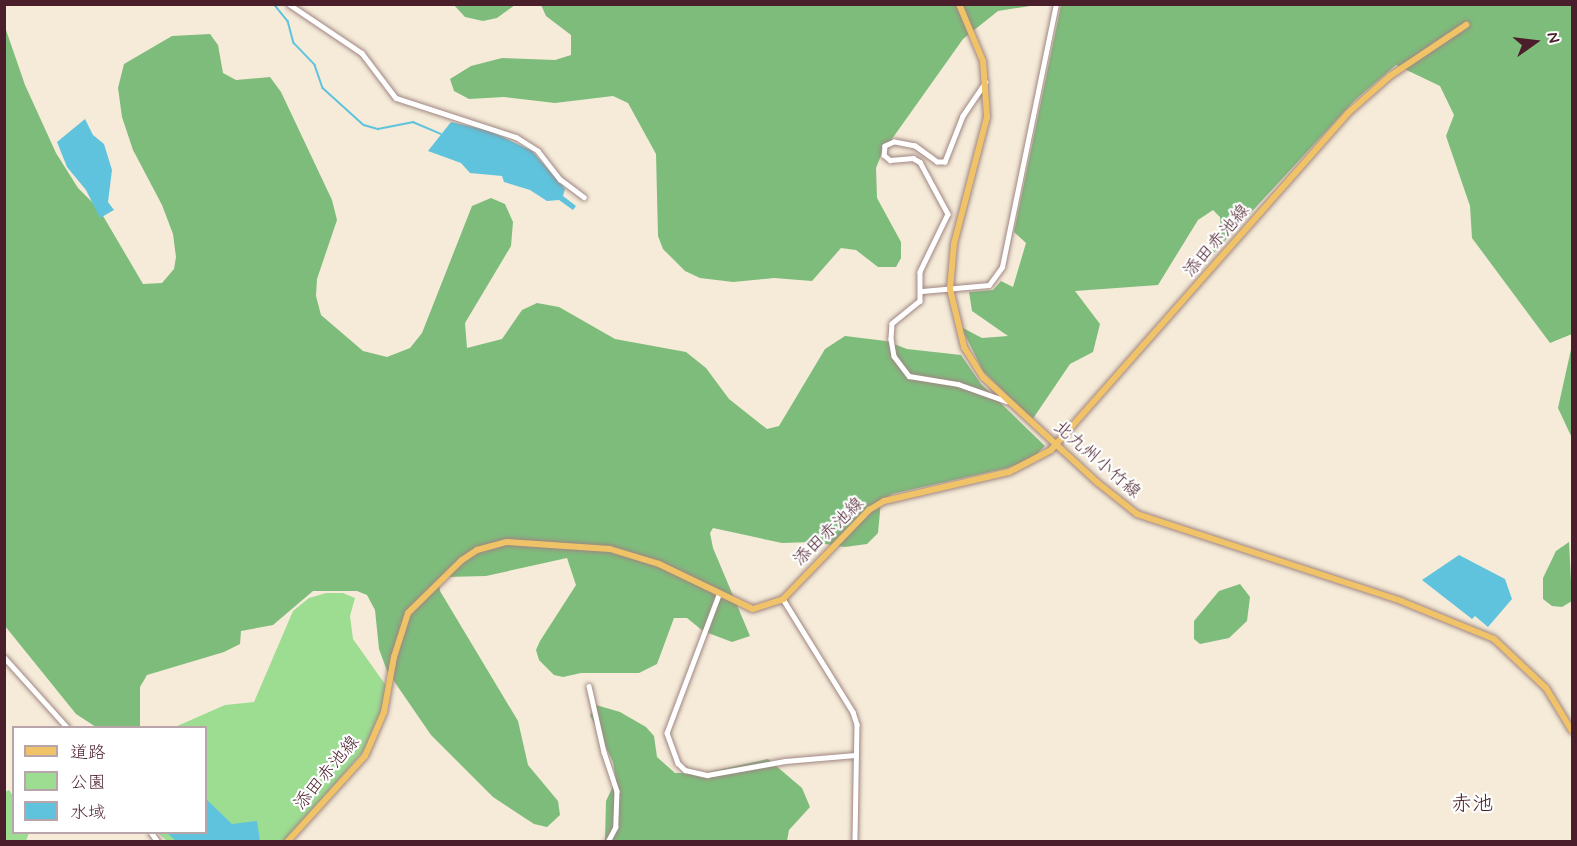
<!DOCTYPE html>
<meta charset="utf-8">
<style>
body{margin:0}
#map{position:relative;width:1577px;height:846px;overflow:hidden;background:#f5ebd8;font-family:Mynerve,"Klee One",sans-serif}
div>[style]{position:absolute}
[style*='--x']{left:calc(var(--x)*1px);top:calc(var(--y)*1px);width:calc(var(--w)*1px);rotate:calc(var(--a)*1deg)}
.green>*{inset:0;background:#9ddd92}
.forest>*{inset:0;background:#7ebc7c}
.water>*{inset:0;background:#5fc3dd}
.stream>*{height:1.5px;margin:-0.75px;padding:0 0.75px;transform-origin:0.75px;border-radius:0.75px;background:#5fc3dd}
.roads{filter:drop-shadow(0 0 2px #a08582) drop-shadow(0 0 2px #a08582)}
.minor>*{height:4.5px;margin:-2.25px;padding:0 2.25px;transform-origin:2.25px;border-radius:2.25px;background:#fff}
.major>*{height:6px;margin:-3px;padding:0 3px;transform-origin:3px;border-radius:3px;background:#f0c369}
span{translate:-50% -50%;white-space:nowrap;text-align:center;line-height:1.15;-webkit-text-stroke:4.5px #fff;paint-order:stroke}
.street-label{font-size:18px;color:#4a1f2b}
.quarter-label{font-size:21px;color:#4a1f2b}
.frame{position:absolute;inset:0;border:6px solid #4a1f2b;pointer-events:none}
.legend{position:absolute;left:12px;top:726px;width:195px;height:108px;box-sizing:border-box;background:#fff;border:2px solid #b7a5aa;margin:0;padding:8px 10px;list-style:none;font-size:18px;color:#4a1f2b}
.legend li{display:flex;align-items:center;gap:12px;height:30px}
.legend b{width:30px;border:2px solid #b7a5aa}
.north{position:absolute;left:1505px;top:12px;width:60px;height:60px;-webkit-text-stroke:4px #fff;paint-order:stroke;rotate:76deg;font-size:16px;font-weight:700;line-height:24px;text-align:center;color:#4a1f2b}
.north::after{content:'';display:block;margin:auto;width:21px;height:27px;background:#4a1f2b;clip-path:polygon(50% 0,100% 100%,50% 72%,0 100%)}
</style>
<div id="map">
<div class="green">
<div style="clip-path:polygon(326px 593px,343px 593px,355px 598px,350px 616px,353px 639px,387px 687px,382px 713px,366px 748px,285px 841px,167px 841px,158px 833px,206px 832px,206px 728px,175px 727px,225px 705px,254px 702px,293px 611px,309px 598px)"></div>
<div style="clip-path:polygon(9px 790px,13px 796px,14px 832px,29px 833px,26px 841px,5px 841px,5px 792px)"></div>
</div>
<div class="forest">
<div style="clip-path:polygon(454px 5px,515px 5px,497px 18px,483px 21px,465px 17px)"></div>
<div style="clip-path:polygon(541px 5px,1036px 5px,998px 11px,963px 39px,882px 153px,876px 168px,877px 198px,901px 242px,901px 258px,896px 267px,878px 267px,856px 250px,841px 248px,812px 281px,774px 278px,733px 282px,700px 278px,685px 271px,663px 249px,658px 236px,656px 154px,628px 103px,613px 96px,555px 103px,504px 97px,469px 99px,454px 91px,450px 79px,471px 66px,502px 58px,555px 60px,571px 55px,571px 35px,546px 16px)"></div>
<div style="clip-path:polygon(1061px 5px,1572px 5px,1572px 334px,1550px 343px,1472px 238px,1470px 206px,1446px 136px,1454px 115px,1440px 86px,1396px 65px,1354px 101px,1208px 259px,1221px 231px,1220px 217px,1213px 210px,1198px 220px,1158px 285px,1075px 291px,1100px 324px,1093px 352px,1070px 364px,1032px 420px,983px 371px,961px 327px,982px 338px,1008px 336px,972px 311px,969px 292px,993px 290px,1001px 281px,1013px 287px,1026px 243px,1014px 232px)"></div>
<div style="clip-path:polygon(4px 12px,5px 27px,25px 85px,56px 153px,78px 188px,99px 209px,143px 284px,162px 283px,174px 269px,176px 257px,173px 234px,162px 205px,133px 150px,122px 117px,118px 88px,124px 64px,172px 36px,210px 34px,218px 45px,223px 73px,236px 80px,270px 77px,281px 92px,332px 200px,337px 220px,317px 279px,316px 296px,321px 315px,363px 351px,387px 357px,410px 348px,422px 333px,472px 206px,491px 198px,505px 204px,513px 222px,511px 246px,465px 323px,467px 348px,502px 339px,522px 310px,537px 303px,559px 307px,615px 339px,686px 352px,706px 368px,729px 399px,767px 429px,779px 426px,825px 349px,845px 336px,886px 341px,907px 349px,961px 355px,981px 384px,1045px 446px,1031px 459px,1007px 468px,892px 494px,881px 501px,878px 533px,867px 544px,845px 547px,812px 542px,782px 543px,713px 528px,710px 533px,713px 548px,750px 636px,732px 642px,703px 631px,687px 618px,674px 618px,657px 664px,639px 673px,581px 673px,563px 677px,554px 675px,539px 660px,536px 650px,540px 641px,576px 585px,567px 558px,486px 576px,446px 577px,439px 583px,440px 591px,518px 721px,528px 765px,558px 801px,560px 815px,547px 827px,534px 824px,493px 797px,431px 735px,387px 671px,379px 649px,375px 610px,367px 595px,357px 591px,313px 591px,273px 625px,241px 631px,240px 644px,224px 652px,147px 675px,140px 687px,140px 727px,96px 727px,76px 714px,5px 626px)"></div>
<div style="clip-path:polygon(1572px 345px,1572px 438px,1558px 408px)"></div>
<div style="clip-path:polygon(1569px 542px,1572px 601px,1562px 607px,1552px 606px,1543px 599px,1543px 578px,1556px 551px)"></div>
<div style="clip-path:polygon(1240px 584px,1250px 597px,1247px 621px,1229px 638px,1200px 644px,1194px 639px,1194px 621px,1219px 591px)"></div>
<div style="clip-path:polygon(596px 705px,620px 712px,646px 727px,654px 736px,657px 757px,675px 773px,704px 773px,768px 759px,802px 788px,810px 807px,789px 830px,787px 841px,605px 841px,606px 801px,616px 780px,613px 762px,590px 715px)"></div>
</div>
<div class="water">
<div style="clip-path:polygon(85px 119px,93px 135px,104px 144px,112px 170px,108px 202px,114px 210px,100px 218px,86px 190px,67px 167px,57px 142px)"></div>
<div style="clip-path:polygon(451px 122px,490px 131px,532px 151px,565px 189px,563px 196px,576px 206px,573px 210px,559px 200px,547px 201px,530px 190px,504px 182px,502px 176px,470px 173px,461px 163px,428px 151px)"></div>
<div style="clip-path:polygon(1459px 555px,1505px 579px,1512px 599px,1488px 627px,1475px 616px,1472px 619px,1422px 580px)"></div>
<div style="clip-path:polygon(206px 799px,232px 824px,257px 821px,260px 841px,176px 841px,167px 833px,206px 832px)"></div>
</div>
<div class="stream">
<div style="--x:274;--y:4;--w:22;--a:51"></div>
<div style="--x:288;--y:21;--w:23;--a:75"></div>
<div style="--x:294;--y:43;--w:30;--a:46"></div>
<div style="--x:315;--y:65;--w:24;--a:71"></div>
<div style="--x:323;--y:88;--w:55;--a:42.1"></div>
<div style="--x:364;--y:125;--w:15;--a:16"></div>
<div style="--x:378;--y:129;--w:36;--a:-11"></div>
<div style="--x:413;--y:122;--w:30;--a:23"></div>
</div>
<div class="roads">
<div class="minor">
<div style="--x:289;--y:4;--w:88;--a:33.9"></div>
<div style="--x:362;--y:53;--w:56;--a:52.9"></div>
<div style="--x:396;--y:98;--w:126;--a:18"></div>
<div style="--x:516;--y:137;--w:26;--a:32"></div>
<div style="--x:538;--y:151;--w:36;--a:52"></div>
<div style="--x:560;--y:179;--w:30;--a:37"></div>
<div style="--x:986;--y:82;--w:41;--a:124.1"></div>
<div style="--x:963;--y:116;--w:49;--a:111.4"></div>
<div style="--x:945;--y:162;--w:8;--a:180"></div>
<div style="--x:937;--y:162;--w:27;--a:-144"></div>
<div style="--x:915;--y:146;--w:21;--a:-169"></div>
<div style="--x:894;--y:142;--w:10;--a:156"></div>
<div style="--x:885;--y:146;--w:9;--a:96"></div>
<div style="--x:884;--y:155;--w:8;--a:40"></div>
<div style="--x:890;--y:160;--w:23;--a:-5"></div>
<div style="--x:913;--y:158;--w:8;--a:30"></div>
<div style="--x:920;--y:162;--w:59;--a:61.7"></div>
<div style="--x:948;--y:214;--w:64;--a:115.8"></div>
<div style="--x:920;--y:272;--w:29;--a:90"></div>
<div style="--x:920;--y:301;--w:36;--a:141"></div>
<div style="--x:892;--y:324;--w:15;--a:94"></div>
<div style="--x:891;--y:339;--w:17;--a:80"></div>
<div style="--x:894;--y:356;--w:25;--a:53"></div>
<div style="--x:909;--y:376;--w:50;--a:9.3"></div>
<div style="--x:958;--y:384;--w:51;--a:19.5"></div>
<div style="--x:922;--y:291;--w:67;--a:-5.1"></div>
<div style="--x:989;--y:285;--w:22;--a:-54"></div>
<div style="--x:1002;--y:267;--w:268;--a:-78.4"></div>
<div style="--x:719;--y:595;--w:147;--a:110.6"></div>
<div style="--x:667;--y:733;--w:32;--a:70"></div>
<div style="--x:678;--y:763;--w:10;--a:45"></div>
<div style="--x:685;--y:770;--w:23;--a:13"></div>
<div style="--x:707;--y:775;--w:79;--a:-10.2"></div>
<div style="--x:785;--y:761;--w:70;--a:-4.9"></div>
<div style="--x:783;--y:599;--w:133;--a:58.2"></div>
<div style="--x:853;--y:712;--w:13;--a:72"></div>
<div style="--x:857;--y:724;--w:118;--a:91"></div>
<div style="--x:4;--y:657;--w:96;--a:48"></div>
<div style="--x:589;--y:686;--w:68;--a:77.2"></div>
<div style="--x:604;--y:752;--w:41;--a:71.6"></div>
<div style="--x:617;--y:791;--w:36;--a:92"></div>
<div style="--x:616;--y:827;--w:17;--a:118"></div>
<div style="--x:151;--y:832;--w:12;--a:55"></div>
</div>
<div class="major">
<div style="--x:959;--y:4;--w:62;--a:67.2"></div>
<div style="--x:983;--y:61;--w:56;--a:85.9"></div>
<div style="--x:987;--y:117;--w:131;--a:104.6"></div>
<div style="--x:954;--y:244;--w:45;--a:95.1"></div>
<div style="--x:950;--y:289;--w:60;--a:76.4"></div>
<div style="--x:964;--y:347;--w:36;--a:58"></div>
<div style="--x:983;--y:377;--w:156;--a:42.7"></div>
<div style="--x:1098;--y:483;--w:50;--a:38.5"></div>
<div style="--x:1137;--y:514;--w:278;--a:18.2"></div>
<div style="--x:1401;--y:601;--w:100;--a:22.2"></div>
<div style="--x:1494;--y:639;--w:71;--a:43.3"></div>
<div style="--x:1546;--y:688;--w:50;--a:58.8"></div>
<div style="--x:287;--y:842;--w:116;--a:-47.8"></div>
<div style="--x:365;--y:756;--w:48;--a:-66.6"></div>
<div style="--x:384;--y:712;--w:56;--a:-79.7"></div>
<div style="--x:394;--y:657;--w:46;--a:-72.3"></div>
<div style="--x:408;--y:613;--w:76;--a:-44.5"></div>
<div style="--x:462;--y:560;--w:18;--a:-34"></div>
<div style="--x:477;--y:550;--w:31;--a:-15"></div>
<div style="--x:507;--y:542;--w:103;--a:3.9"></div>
<div style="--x:610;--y:549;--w:51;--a:17"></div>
<div style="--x:659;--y:564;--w:104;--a:25.6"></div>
<div style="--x:753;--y:609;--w:32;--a:-18"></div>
<div style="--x:783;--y:599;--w:124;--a:-46"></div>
<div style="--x:869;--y:510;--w:17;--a:-31"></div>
<div style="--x:884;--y:501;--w:128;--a:-13.1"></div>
<div style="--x:1009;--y:472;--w:47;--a:-27.6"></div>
<div style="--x:1051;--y:450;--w:449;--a:-48.6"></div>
<div style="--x:1348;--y:113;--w:56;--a:-41.4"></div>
<div style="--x:1390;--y:76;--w:92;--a:-33.9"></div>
</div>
</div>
<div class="street-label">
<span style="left:1217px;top:241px;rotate:-49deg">添田赤池線</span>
<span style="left:1097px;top:460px;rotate:41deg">北九州小竹線</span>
<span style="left:829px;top:532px;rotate:-44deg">添田赤池線</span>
<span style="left:327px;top:773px;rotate:-50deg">添田赤池線</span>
</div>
<div class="quarter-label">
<span style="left:1472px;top:804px">赤池</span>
</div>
<div class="frame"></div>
<ul class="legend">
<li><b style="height:8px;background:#f0c369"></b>道路</li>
<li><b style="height:16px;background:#9ddd92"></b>公園</li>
<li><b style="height:16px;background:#5fc3dd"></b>水域</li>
</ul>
<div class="north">N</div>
</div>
